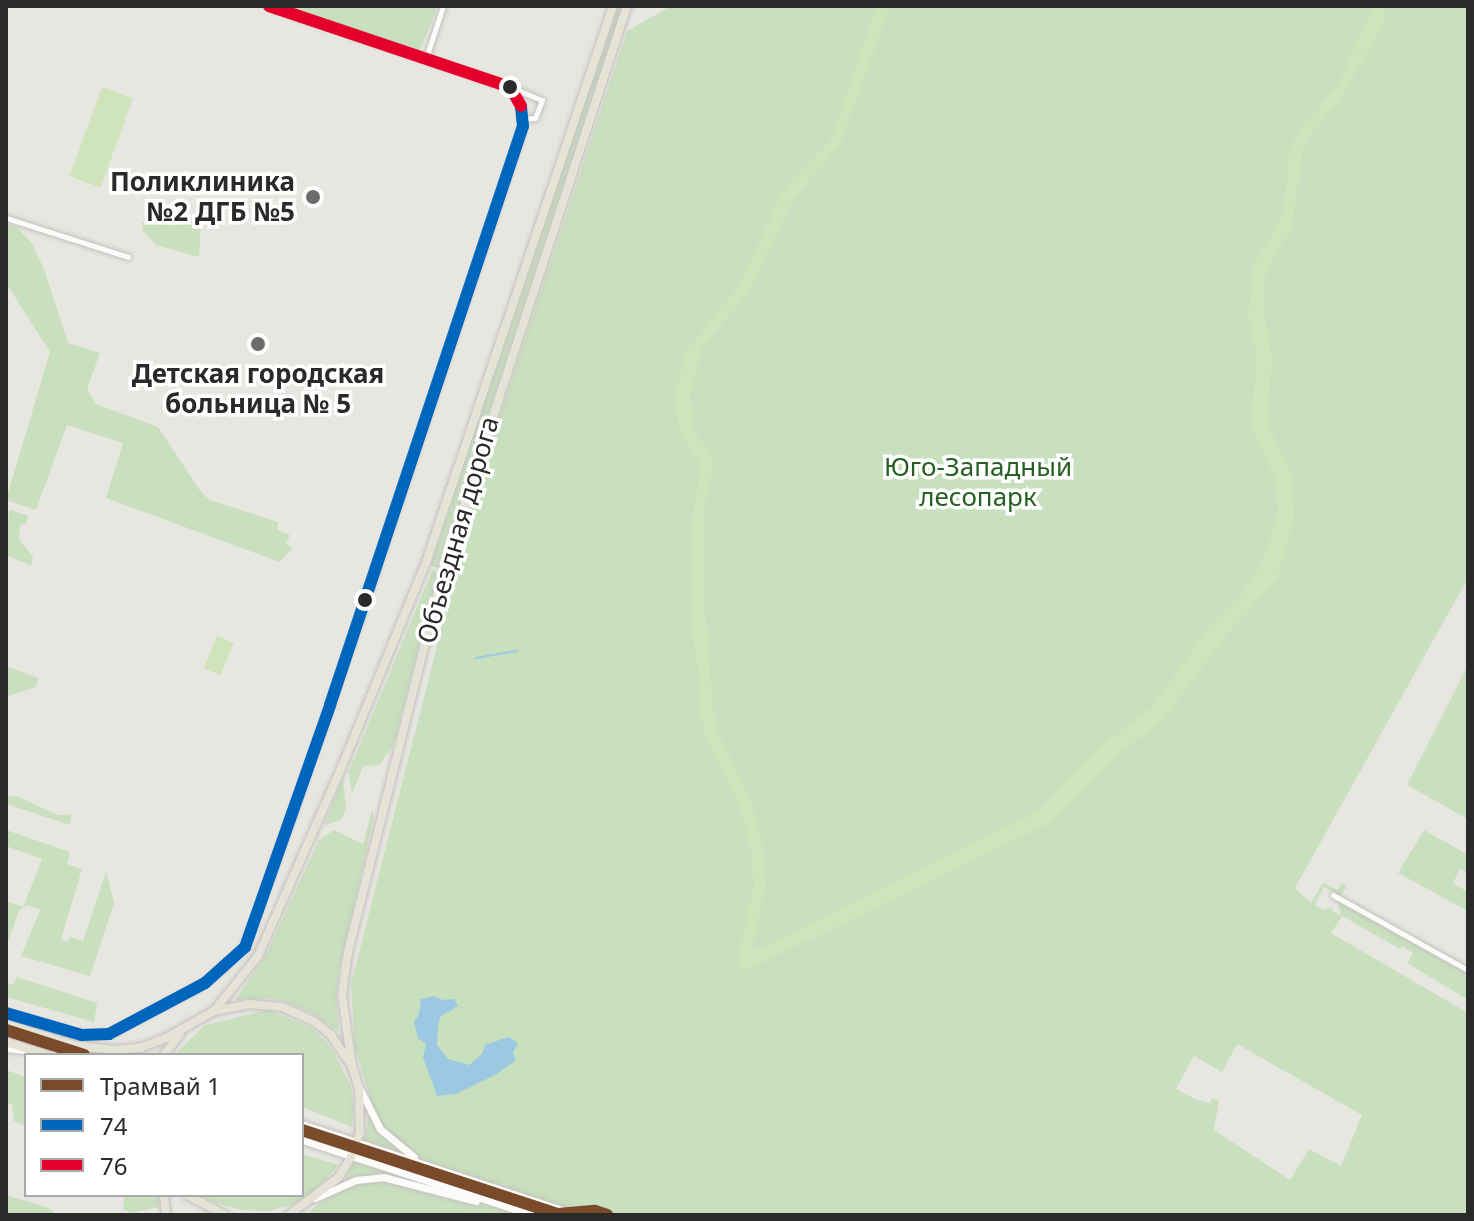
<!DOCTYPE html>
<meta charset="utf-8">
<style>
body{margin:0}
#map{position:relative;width:1474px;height:1221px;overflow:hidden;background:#e8e6e1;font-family:"Noto Sans",sans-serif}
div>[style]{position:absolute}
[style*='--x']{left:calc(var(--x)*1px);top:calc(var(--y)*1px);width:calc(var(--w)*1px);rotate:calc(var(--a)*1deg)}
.green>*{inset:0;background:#c8e0bd}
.pitch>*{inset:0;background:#d0e4bc;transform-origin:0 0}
.water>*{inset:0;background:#9cc8e2}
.stream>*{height:2px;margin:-1px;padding:0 1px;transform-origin:1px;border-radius:1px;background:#9cc8e2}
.roads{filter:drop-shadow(0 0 2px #c2c1c0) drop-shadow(0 0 2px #c2c1c0)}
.minor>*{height:5px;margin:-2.5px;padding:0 2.5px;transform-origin:2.5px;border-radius:2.5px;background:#fcfbfa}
.secondary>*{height:7px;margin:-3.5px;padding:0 3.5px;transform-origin:3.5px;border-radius:3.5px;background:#fcfbfa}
.primary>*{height:8px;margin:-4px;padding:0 4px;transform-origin:4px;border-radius:4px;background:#e5e3d5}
.bus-1>*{height:12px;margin:-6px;padding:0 6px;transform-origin:6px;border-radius:6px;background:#0065bd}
.bus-2>*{height:12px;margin:-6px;padding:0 6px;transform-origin:6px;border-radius:6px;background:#e4002b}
.tram-1>*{height:12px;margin:-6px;padding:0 6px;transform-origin:6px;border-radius:6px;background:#7a4b2a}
.dots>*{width:22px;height:22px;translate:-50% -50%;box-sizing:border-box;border:4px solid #fff;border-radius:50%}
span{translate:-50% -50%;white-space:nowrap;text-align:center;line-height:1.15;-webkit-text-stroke:7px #fff;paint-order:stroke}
.poi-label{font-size:26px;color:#2a2a2a;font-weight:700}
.right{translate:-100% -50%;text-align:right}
.park-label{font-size:26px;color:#276022}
.street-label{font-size:26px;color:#2a2a2a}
.frame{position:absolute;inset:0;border:8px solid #2a2a2a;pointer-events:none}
.legend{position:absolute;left:24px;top:1053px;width:280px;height:144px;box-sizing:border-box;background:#fff;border:2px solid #aaa;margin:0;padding:10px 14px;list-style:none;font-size:24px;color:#2a2a2a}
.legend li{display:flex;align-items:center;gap:16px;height:40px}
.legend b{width:40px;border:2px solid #aaa}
</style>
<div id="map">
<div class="green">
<div style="clip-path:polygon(280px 6px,438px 6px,420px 50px)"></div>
<div style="clip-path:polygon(616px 6px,622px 6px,438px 568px,431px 566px)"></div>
<div style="clip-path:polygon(evenodd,671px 6px,1468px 6px,1468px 578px,1295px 888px,1311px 903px,1321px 886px,1324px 883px,1337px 890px,1342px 883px,1347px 886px,1340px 896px,1324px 887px,1315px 905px,1323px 910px,1333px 907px,1332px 911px,1341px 915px,1337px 901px,1468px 974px,1468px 1000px,1407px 963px,1413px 953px,1402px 946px,1400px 949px,1342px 916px,1331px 933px,1468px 1013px,1468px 1215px,306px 1215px,345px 1181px,366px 1133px,371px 1101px,355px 1047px,351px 984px,480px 476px,627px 31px,671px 6px,1237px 1044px,1362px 1115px,1341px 1166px,1309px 1149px,1290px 1180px,1214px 1130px,1219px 1100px,1211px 1098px,1211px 1103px,1195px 1099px,1176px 1089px,1194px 1056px,1222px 1072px,1237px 1044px)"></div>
<div style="clip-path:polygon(165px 210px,201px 222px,199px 257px,156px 245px,143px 231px,142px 223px)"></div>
<div style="clip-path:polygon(6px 224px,17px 227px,32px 244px,44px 269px,68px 343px,100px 353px,87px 389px,96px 404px,158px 427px,201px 492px,210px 500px,278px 522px,277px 530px,290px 535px,286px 544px,293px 548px,280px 562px,106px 498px,123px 443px,67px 425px,36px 510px,6px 500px,50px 352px,6px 283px)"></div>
<div style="clip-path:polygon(9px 509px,28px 516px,26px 524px,20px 525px,19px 539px,33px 557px,31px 566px,6px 555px)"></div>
<div style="clip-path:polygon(433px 569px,437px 574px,393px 746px,379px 765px,363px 766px,352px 794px,349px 772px,352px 764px)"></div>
<div style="clip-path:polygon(1468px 665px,1468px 819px,1407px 785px)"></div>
<div style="clip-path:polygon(6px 666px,39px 678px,36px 687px,8px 696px,6px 700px)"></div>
<div style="clip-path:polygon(343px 777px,346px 808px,342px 819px,324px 826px)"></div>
<div style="clip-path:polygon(16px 796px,58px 815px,71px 814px,70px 825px,6px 804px,6px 797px)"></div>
<div style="clip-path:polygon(372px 810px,374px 818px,339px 969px,336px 996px,339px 1032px,314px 1014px,289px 1003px,270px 998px,235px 1000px,266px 955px,319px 840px,334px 830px,363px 844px)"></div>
<div style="clip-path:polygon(6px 830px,70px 852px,67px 864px,82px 869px,61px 939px,68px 942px,70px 937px,83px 941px,106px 871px,114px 903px,90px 976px,21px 956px,40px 910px,27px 905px,19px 911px,6px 947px,6px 901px,23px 907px,42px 859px,6px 846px)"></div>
<div style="clip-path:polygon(1424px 830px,1468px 855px,1468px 874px,1460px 869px,1453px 883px,1468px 892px,1468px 911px,1398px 873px)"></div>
<div style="clip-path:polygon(17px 977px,97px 1003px,94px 1022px,6px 997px,6px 983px,14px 985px)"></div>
<div style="clip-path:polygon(268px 1010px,312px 1028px,332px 1048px,351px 1087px,354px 1112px,352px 1127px,302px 1107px,302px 1055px,174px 1055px,205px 1025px)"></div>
<div style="clip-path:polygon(6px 1070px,26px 1077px,26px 1126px,14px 1121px,12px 1104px,6px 1103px)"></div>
<div style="clip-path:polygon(302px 1154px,339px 1165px,312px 1193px,291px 1205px,269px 1211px,241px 1210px,213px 1202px,203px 1195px,302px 1195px)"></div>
<div style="clip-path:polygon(6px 1195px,49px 1208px,57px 1215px,6px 1215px)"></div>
<div style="clip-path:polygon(125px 1195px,158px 1195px,159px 1207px,131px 1213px,123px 1209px)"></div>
</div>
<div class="pitch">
<div style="clip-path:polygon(877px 6px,888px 6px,885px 20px,840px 144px,793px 199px,747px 295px,703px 345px,690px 395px,692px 427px,710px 453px,713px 467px,705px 506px,704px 596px,713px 708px,717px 729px,752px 804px,762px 846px,766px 883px,752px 948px,756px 951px,1039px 811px,1101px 746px,1153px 706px,1207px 630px,1240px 596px,1261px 566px,1278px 515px,1277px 483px,1251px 426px,1257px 358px,1248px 318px,1254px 264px,1278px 226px,1284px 208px,1290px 148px,1302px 127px,1337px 87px,1374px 6px,1386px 6px,1384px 22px,1345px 92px,1304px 143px,1291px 230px,1271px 262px,1265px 279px,1264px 316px,1272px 358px,1267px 421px,1293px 479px,1294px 518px,1278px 576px,1222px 641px,1164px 719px,1110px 761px,1048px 824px,749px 969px,743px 968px,738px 958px,754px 885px,751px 849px,740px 807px,705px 734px,699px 706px,700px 684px,691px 621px,692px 525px,700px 470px,698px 458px,680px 434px,675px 396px,686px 352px,738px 287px,783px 191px,831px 139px)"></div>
<div style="left:102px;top:87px;width:33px;height:95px;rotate:20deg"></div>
<div style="left:217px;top:636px;width:18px;height:35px;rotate:22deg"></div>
</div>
<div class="water">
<div style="clip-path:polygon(434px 996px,442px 1000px,454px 999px,458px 1006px,441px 1016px,438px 1024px,437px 1045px,448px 1059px,469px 1065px,482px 1054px,485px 1045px,508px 1037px,518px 1043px,513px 1053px,516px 1060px,497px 1074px,456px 1094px,437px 1096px,423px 1057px,426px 1044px,418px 1038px,414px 1022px,419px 1014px,421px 999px)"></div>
</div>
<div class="stream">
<div style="--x:476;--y:658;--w:41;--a:-9.9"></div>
</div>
<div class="roads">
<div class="minor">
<div style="--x:426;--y:58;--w:55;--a:-71.9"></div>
<div style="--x:512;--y:88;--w:32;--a:22"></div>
<div style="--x:542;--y:100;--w:19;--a:111"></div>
<div style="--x:535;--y:118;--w:12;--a:175"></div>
<div style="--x:6;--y:218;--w:128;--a:17.7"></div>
<div style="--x:1333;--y:895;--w:154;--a:29.1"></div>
<div style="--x:6;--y:1013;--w:79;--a:16.1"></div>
<div style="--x:82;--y:1035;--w:27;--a:-2"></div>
<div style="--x:109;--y:1034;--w:109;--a:-28"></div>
<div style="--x:205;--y:983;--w:54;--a:-42"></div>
<div style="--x:245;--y:947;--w:256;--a:-70.6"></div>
<div style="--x:330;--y:705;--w:610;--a:-71.57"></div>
<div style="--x:523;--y:126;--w:24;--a:-97"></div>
<div style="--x:520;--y:102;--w:18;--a:-124"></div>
<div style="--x:510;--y:87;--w:254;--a:-161.4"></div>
<div style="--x:6;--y:1049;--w:19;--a:6"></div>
</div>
<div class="secondary">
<div style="--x:361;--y:1091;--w:42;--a:63.4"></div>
<div style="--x:380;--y:1129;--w:44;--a:39.5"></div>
<div style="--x:302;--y:1124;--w:290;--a:18.3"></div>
<div style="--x:302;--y:1140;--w:243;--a:18"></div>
<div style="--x:315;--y:1198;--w:45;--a:-23.7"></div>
<div style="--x:356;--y:1180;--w:27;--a:-6"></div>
<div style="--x:383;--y:1177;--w:96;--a:14.5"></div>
</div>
<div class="primary">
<div style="--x:214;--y:1011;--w:70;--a:-51.3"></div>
<div style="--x:258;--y:956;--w:210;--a:-66.1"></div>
<div style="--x:343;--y:764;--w:221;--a:-67.6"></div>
<div style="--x:427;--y:560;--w:584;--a:-71.44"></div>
<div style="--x:6;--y:1024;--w:70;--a:17.4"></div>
<div style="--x:6;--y:1042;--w:43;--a:17.6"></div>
<div style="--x:71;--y:1045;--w:44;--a:6.5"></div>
<div style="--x:115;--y:1050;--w:25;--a:-5"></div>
<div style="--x:140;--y:1048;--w:28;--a:-21"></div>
<div style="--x:166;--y:1038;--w:55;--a:-29.4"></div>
<div style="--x:214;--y:1011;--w:36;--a:-11"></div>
<div style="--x:249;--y:1004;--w:33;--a:5"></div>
<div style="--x:282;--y:1007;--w:36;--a:24"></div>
<div style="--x:315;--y:1022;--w:21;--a:39"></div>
<div style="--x:331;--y:1035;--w:37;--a:56"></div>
<div style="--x:352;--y:1066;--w:22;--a:72"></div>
<div style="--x:359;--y:1087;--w:45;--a:88.7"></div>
<div style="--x:360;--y:1132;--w:27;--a:110"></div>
<div style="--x:351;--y:1157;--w:23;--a:121"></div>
<div style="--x:339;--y:1177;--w:63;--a:142.8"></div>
<div style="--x:164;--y:1055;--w:26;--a:-53"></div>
<div style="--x:352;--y:1066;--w:72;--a:-98"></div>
<div style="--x:342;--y:995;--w:43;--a:-82.1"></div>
<div style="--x:348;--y:952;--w:400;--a:-76"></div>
<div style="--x:445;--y:564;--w:587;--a:-71.94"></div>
<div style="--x:164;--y:1195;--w:20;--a:84"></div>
<div style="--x:187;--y:1195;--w:43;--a:27.8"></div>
</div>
</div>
<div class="bus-1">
<div style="--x:6;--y:1013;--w:79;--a:16.1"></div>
<div style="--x:82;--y:1035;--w:27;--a:-2"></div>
<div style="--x:109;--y:1034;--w:109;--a:-28"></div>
<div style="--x:205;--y:983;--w:54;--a:-42"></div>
<div style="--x:245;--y:947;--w:256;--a:-70.6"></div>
<div style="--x:330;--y:705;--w:610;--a:-71.57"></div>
<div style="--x:523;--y:126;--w:20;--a:-96"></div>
</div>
<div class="bus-2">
<div style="--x:269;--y:6;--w:254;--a:18.6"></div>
<div style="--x:510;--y:87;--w:22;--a:60"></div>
</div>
<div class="tram-1">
<div style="--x:6;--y:1030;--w:82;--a:17.8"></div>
<div style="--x:302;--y:1130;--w:269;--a:18.2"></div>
<div style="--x:558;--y:1214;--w:37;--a:-5"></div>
<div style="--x:595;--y:1211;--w:13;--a:18"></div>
</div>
<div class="dots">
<div style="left:510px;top:87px;background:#2a2a2a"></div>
<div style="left:313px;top:197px;background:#6c6c6a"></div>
<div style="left:258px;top:344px;background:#6c6c6a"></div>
<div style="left:365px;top:600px;background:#2a2a2a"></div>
</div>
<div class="poi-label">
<span class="right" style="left:295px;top:197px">Поликлиника<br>№2 ДГБ №5</span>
<span style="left:258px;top:389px">Детская городская<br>больница № 5</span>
</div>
<div class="park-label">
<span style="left:978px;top:482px">Юго-Западный<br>лесопарк</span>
</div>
<div class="street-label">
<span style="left:458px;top:530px;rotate:-74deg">Объездная дорога</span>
</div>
<div class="frame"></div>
<ul class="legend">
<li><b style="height:10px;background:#7a4b2a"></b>Трамвай 1</li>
<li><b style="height:10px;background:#0065bd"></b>74</li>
<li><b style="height:10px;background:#e4002b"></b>76</li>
</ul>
</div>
